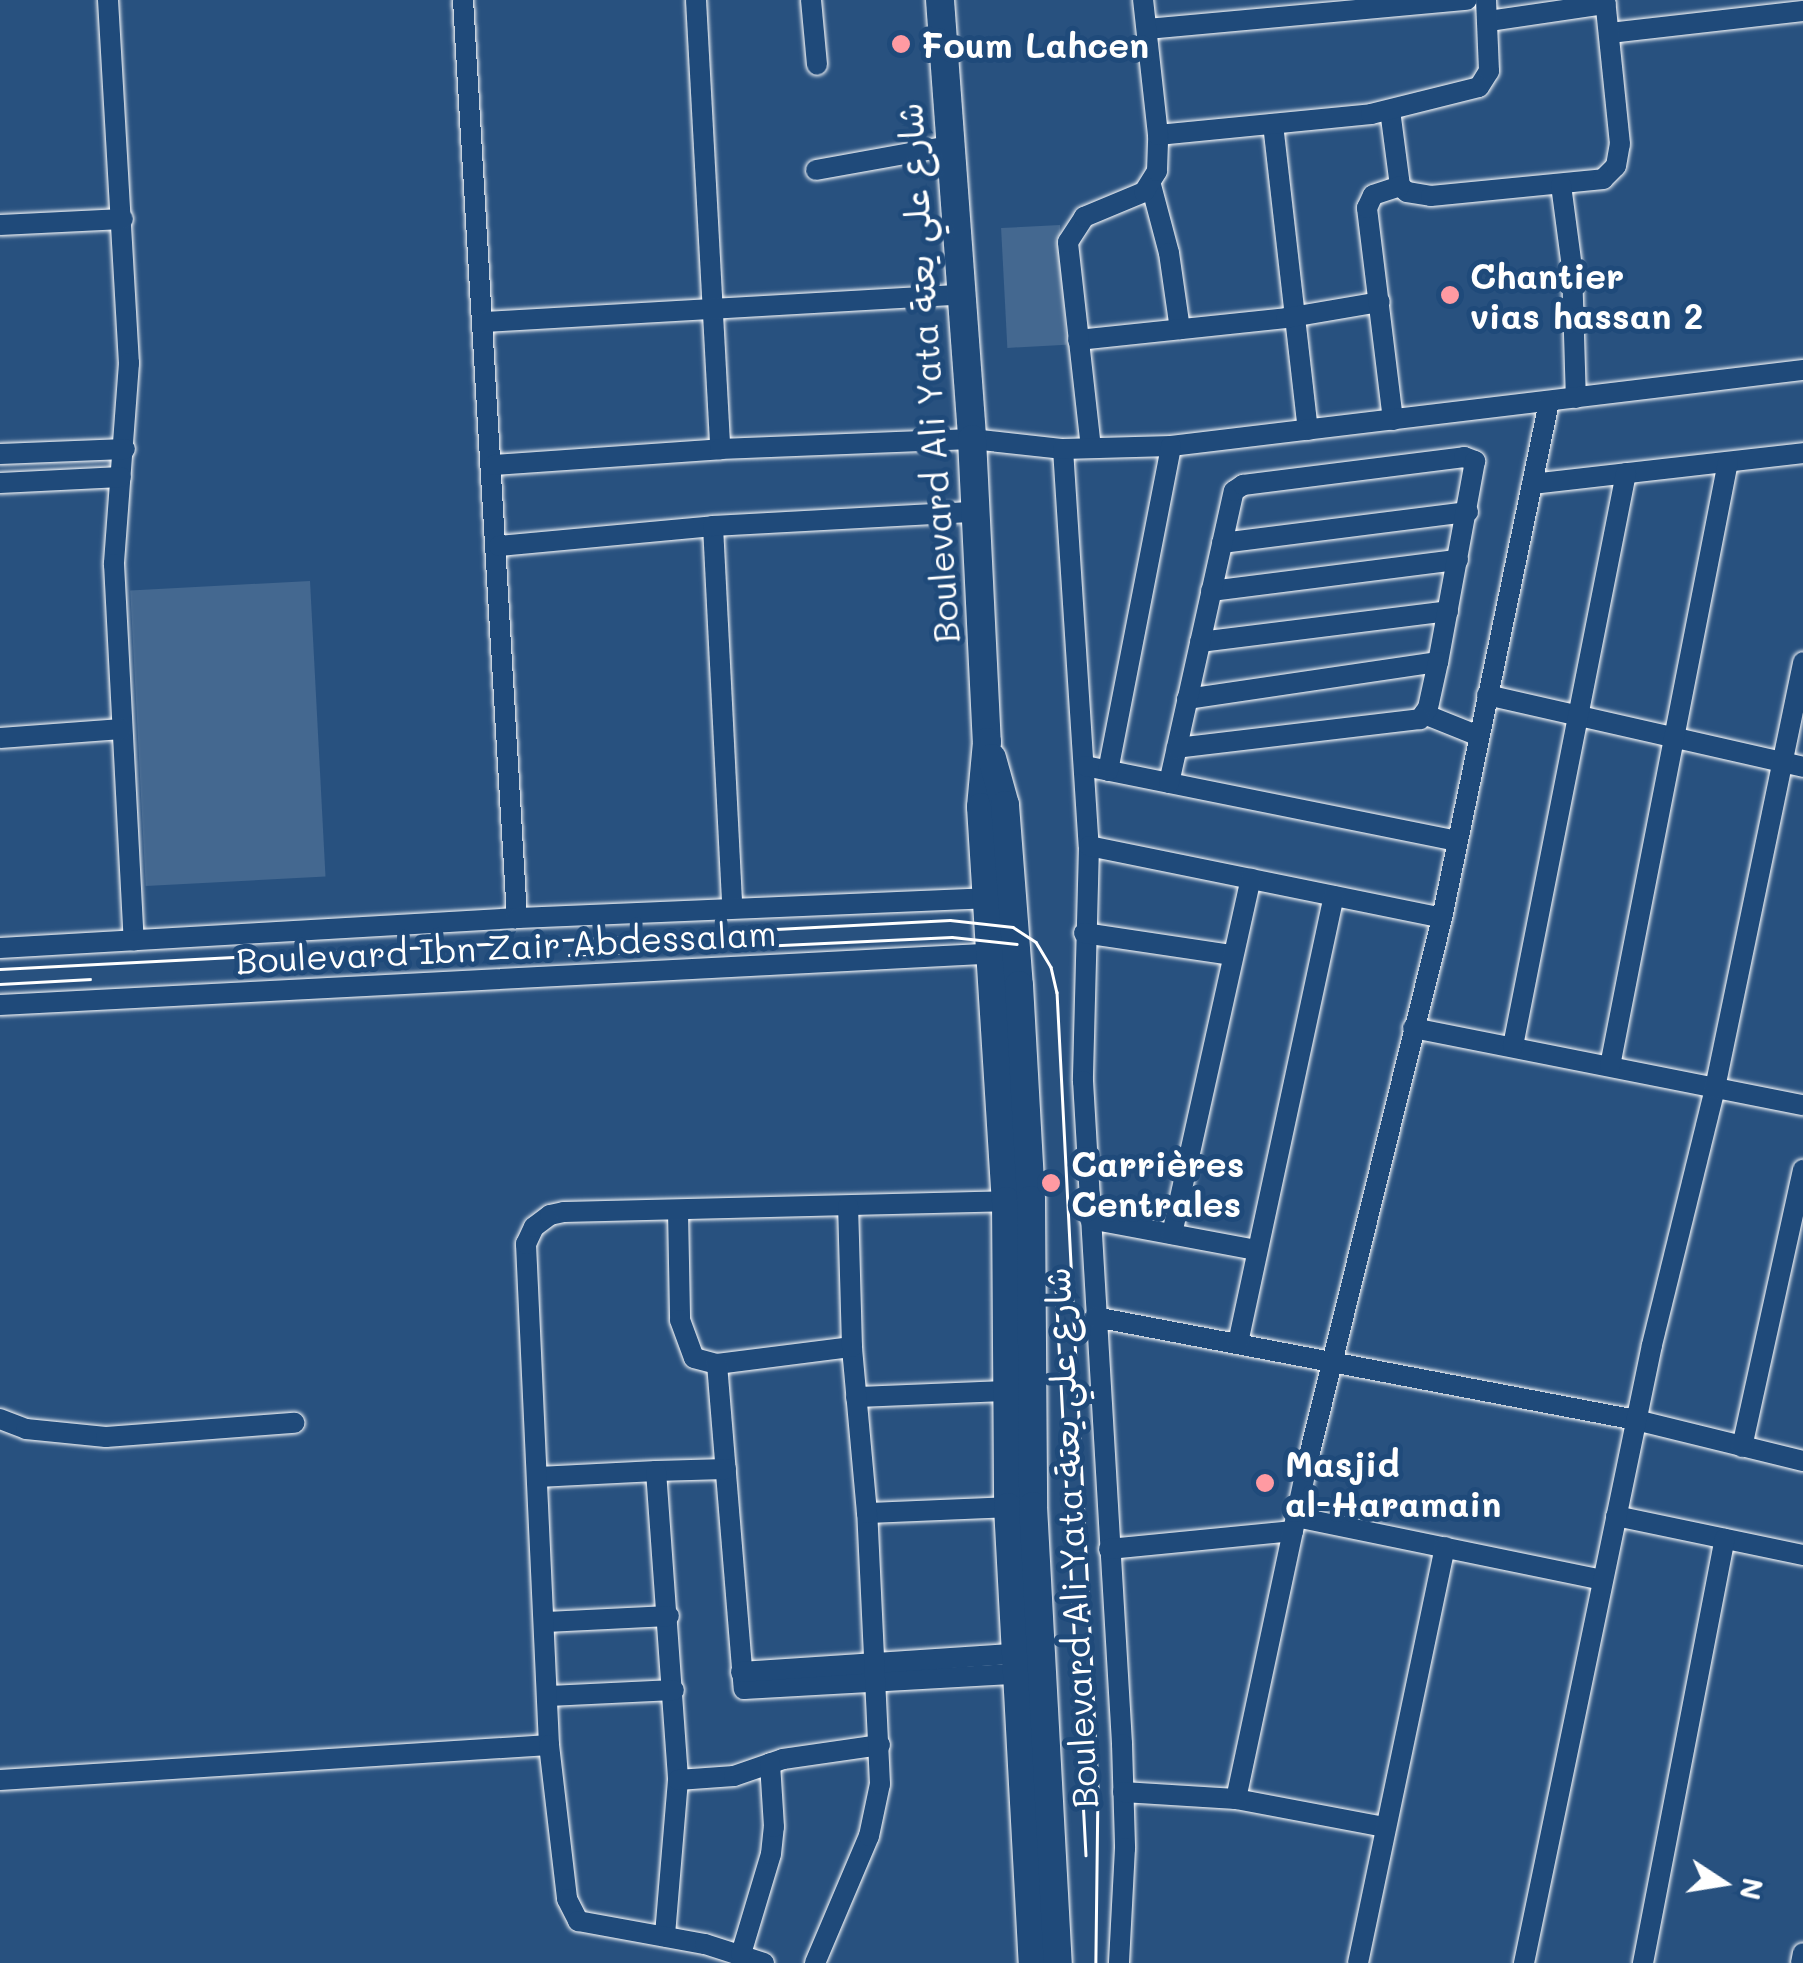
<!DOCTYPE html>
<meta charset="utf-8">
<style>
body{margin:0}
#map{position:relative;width:1803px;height:1963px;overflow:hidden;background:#28517f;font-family:Mali,"Playpen Sans Arabic",sans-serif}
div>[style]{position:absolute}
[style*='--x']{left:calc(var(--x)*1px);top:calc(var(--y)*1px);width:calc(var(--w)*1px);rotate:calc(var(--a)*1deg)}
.green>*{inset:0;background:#446890;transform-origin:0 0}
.roads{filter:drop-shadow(0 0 2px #fff) drop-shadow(0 0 2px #fff)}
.minor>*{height:20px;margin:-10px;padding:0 10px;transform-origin:10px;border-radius:10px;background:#1f4a7a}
.major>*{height:28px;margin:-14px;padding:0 14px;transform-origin:14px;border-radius:14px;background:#1f4a7a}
.tram>*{height:2.5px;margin:-1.25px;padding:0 1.25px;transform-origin:1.25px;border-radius:1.25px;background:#fff}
.dots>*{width:28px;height:28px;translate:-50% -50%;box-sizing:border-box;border:5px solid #1f4a7a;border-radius:50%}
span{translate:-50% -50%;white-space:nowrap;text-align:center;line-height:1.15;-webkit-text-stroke:10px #1f4a7a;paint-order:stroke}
.poi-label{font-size:35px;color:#fff;font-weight:700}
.left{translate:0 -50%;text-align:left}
.street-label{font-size:35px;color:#fff}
.north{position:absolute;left:1673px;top:1833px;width:100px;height:100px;-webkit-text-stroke:8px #1f4a7a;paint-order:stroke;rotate:102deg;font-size:28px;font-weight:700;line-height:40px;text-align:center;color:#fff}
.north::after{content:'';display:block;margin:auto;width:35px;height:45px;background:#fff;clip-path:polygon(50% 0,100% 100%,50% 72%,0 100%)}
</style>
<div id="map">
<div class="green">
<div style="left:1060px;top:225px;width:120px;height:59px;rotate:87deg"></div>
<div style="left:310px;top:581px;width:296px;height:180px;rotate:87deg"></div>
</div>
<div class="roads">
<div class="minor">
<div style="--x:108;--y:0;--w:364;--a:86.7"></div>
<div style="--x:129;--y:363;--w:202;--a:94.3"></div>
<div style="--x:114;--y:564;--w:377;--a:87"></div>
<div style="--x:463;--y:0;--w:920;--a:86.63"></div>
<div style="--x:696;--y:0;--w:450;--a:86.9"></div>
<div style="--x:811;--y:0;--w:65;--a:84.7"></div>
<div style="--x:1489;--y:21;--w:118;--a:-8.3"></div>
<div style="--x:1147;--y:29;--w:321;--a:-5.2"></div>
<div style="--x:1610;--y:33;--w:194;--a:-6.5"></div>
<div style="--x:1390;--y:110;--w:77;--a:82.5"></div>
<div style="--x:1400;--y:186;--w:9;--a:41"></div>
<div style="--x:1407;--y:192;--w:24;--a:9"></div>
<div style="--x:1431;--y:196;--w:173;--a:-5.6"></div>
<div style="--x:1603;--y:179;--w:18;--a:-45"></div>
<div style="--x:1616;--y:166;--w:22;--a:-80"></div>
<div style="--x:1620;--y:144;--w:145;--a:-95.9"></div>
<div style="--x:1273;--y:124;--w:308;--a:83.5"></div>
<div style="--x:1158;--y:135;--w:214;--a:-5.6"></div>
<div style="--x:1371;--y:114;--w:111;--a:-14"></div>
<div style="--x:1479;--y:87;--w:19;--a:-58"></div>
<div style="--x:1489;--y:71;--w:71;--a:-92.4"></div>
<div style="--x:816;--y:170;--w:136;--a:-10.2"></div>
<div style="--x:1151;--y:185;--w:70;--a:75.2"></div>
<div style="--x:1169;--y:253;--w:77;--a:81.8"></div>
<div style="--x:1561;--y:185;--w:83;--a:82.4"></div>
<div style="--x:1572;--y:267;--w:131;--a:88.3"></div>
<div style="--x:0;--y:225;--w:123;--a:-2.8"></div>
<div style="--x:486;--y:322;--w:474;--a:-3.3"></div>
<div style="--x:1078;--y:340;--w:209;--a:-6"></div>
<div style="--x:1286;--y:318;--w:95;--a:-9.7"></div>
<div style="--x:1393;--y:420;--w:214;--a:-97"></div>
<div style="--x:1367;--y:208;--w:14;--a:-65"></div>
<div style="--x:1373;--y:195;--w:28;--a:-18"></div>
<div style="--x:1091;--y:448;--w:207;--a:-96.4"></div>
<div style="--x:1068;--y:242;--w:30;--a:-57"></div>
<div style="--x:1084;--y:217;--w:65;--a:-22.6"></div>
<div style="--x:1144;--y:192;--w:25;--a:-58"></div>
<div style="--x:1157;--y:171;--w:36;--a:-88"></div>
<div style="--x:1158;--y:135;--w:136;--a:-96.3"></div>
<div style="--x:1063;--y:449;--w:398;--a:86.3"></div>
<div style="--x:1089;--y:846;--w:235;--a:91.5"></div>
<div style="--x:1083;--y:1081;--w:664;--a:86.63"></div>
<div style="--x:1122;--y:1744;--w:104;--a:88.3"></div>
<div style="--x:1125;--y:1848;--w:115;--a:93"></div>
<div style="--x:0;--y:454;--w:125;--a:-2.3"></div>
<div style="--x:494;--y:465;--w:227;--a:-4"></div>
<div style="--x:720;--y:449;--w:252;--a:-2.3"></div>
<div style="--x:972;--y:439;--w:92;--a:6.3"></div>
<div style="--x:1063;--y:449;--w:108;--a:-1.6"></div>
<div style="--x:1171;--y:446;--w:637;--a:-6.86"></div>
<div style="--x:0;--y:483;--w:121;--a:-2.8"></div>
<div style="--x:1532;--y:484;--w:273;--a:-6.5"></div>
<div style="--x:713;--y:526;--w:381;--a:87.1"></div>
<div style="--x:1222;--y:543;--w:248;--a:-7.2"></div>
<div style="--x:499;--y:546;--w:215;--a:-5.3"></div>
<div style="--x:713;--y:526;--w:262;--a:-3.1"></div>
<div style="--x:1211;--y:591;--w:249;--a:-7.2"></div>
<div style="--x:1200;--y:642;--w:250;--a:-7.1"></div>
<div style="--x:1487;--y:695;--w:324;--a:12.8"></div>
<div style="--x:1187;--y:699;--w:254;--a:-8.4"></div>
<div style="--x:1424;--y:714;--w:59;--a:21.8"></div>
<div style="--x:0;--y:738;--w:122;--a:-4.2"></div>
<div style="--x:1085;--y:766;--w:379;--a:11.4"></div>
<div style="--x:1108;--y:771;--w:331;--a:-79"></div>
<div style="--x:1169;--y:783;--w:299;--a:-77.5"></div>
<div style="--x:1234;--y:491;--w:11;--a:-34"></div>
<div style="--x:1243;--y:485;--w:223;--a:-7.2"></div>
<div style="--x:1464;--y:457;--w:12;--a:20"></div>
<div style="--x:1475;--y:461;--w:204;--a:100.4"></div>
<div style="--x:1438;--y:662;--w:47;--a:102.3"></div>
<div style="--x:1428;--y:708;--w:14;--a:126"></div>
<div style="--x:1420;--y:719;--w:245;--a:173.2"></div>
<div style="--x:1089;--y:846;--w:360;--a:11.5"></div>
<div style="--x:1084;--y:933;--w:150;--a:8.5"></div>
<div style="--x:0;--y:948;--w:518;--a:-3.32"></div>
<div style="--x:517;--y:918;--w:483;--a:-2.4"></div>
<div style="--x:0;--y:1005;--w:1003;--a:-2.97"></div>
<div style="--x:1413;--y:1028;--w:398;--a:11.2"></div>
<div style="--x:1513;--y:1046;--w:584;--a:-78.84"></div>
<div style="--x:1610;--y:1066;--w:615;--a:-78.95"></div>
<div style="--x:678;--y:1211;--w:109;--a:88.9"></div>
<div style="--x:680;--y:1320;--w:40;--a:69.8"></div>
<div style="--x:694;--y:1358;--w:24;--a:15"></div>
<div style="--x:717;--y:1364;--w:136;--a:-7.2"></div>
<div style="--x:1090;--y:1219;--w:169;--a:10.6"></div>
<div style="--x:1172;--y:1234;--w:364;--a:-77.5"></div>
<div style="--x:1095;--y:1317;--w:551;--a:10.78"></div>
<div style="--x:1636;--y:1420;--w:172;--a:13.8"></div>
<div style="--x:1238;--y:1343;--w:457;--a:-77.9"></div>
<div style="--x:717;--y:1364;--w:326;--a:85.3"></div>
<div style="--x:744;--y:1689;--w:272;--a:-3.2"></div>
<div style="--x:856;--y:1397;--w:151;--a:-2.3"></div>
<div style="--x:0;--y:1419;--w:28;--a:21"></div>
<div style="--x:26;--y:1429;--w:80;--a:5.7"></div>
<div style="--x:106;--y:1437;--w:189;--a:-4.3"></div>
<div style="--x:1742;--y:1447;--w:284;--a:-77.6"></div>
<div style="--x:656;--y:1471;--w:70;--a:-1.6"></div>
<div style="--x:538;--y:1477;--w:118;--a:-2.9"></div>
<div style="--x:656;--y:1471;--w:310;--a:85.9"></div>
<div style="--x:678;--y:1780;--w:157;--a:94.8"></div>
<div style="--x:867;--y:1513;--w:141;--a:-2.4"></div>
<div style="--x:1616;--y:1516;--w:191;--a:11.8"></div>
<div style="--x:1296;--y:1517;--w:313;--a:11.6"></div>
<div style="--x:1109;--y:1549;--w:185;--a:-5.6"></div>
<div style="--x:546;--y:1622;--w:123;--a:-2.8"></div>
<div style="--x:741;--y:1672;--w:274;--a:-3.8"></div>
<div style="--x:549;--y:1696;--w:125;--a:-2.7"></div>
<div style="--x:549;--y:1745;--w:502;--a:-92.63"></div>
<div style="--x:526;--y:1244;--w:19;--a:-65"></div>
<div style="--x:534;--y:1227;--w:20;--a:-37"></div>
<div style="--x:550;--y:1215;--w:14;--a:-12"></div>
<div style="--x:564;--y:1212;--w:442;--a:-1.4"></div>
<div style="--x:0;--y:1780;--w:550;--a:-3.65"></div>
<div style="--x:549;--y:1745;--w:155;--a:83.3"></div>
<div style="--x:567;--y:1899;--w:25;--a:63"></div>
<div style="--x:578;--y:1921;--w:129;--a:10.3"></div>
<div style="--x:705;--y:1944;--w:62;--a:17.9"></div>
<div style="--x:678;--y:1780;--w:56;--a:-4.1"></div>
<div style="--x:734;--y:1776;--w:52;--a:-19.1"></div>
<div style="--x:783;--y:1759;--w:98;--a:-8.2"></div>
<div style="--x:1123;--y:1792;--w:113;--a:3.5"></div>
<div style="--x:1236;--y:1799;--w:151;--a:10.7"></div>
<div style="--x:1236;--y:1799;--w:342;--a:-78"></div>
<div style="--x:1307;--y:1464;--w:562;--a:-76.11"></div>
<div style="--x:1442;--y:918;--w:527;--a:-78.28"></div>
<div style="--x:741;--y:1954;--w:104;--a:-73.3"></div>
<div style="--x:771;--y:1854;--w:27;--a:-84"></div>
<div style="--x:774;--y:1827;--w:64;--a:-93.6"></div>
<div style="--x:815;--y:1963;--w:138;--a:-67"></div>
<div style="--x:869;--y:1836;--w:53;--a:-78.1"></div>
<div style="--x:880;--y:1784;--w:271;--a:-92.7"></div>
<div style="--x:867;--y:1513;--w:167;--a:-95.2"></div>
<div style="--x:852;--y:1347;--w:141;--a:-91.6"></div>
<div style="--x:1358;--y:1963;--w:425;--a:-78.2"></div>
<div style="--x:1524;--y:1963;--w:631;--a:-78.3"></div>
<div style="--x:1652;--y:1345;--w:265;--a:-76.2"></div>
<div style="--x:1715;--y:1088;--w:435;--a:-78.3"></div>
<div style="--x:1643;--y:1963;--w:432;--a:-79.1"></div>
<div style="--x:1801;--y:1963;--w:10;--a:-79"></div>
</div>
<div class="major">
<div style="--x:940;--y:0;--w:440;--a:85.8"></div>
<div style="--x:972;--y:439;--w:303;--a:87.2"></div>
<div style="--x:987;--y:742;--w:65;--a:95.3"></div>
<div style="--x:981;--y:807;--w:395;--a:86.4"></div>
<div style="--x:1006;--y:1201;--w:306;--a:89.6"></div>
<div style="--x:1008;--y:1507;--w:457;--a:86.9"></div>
<div style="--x:992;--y:758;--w:49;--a:74.5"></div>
<div style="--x:1005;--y:805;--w:181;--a:85.6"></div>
<div style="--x:1019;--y:985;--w:215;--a:86.8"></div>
<div style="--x:1031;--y:1200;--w:306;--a:89.6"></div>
<div style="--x:1033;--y:1506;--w:458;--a:86.9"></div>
</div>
</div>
<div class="tram">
<div style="--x:569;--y:955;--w:383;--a:-2.7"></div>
<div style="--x:952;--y:937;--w:65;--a:6.1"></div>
<div style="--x:0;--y:969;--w:951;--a:-2.95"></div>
<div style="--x:950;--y:920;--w:63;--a:6.3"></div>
<div style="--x:1013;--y:927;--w:27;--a:33"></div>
<div style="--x:1036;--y:942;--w:29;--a:59"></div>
<div style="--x:1051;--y:967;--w:26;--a:77"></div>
<div style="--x:1057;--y:992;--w:797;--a:87.05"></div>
<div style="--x:1098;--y:1788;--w:175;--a:90.7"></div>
<div style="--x:0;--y:984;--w:90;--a:-3.2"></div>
<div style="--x:1055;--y:1270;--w:586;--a:86.97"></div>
</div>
<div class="dots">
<div style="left:901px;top:44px;background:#ff9aa2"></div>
<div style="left:1450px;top:295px;background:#ff9aa2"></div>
<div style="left:1051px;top:1183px;background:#ff9aa2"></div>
<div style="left:1265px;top:1483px;background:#ff9aa2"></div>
</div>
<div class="poi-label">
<span class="left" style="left:921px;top:44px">Foum Lahcen</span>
<span class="left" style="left:1470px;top:295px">Chantier<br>vias hassan 2</span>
<span class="left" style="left:1071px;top:1183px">Carrières<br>Centrales</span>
<span class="left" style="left:1285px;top:1483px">Masjid<br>al-Haramain</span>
</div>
<div class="street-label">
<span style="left:927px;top:373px;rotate:-94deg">Boulevard Ali Yata شارع علي يعتة</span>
<span style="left:506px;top:946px;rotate:-3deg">Boulevard Ibn Zair Abdessalam</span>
<span style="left:1070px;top:1538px;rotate:-93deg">Boulevard Ali Yata شارع علي يعتة</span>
</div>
<div class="north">N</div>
</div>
